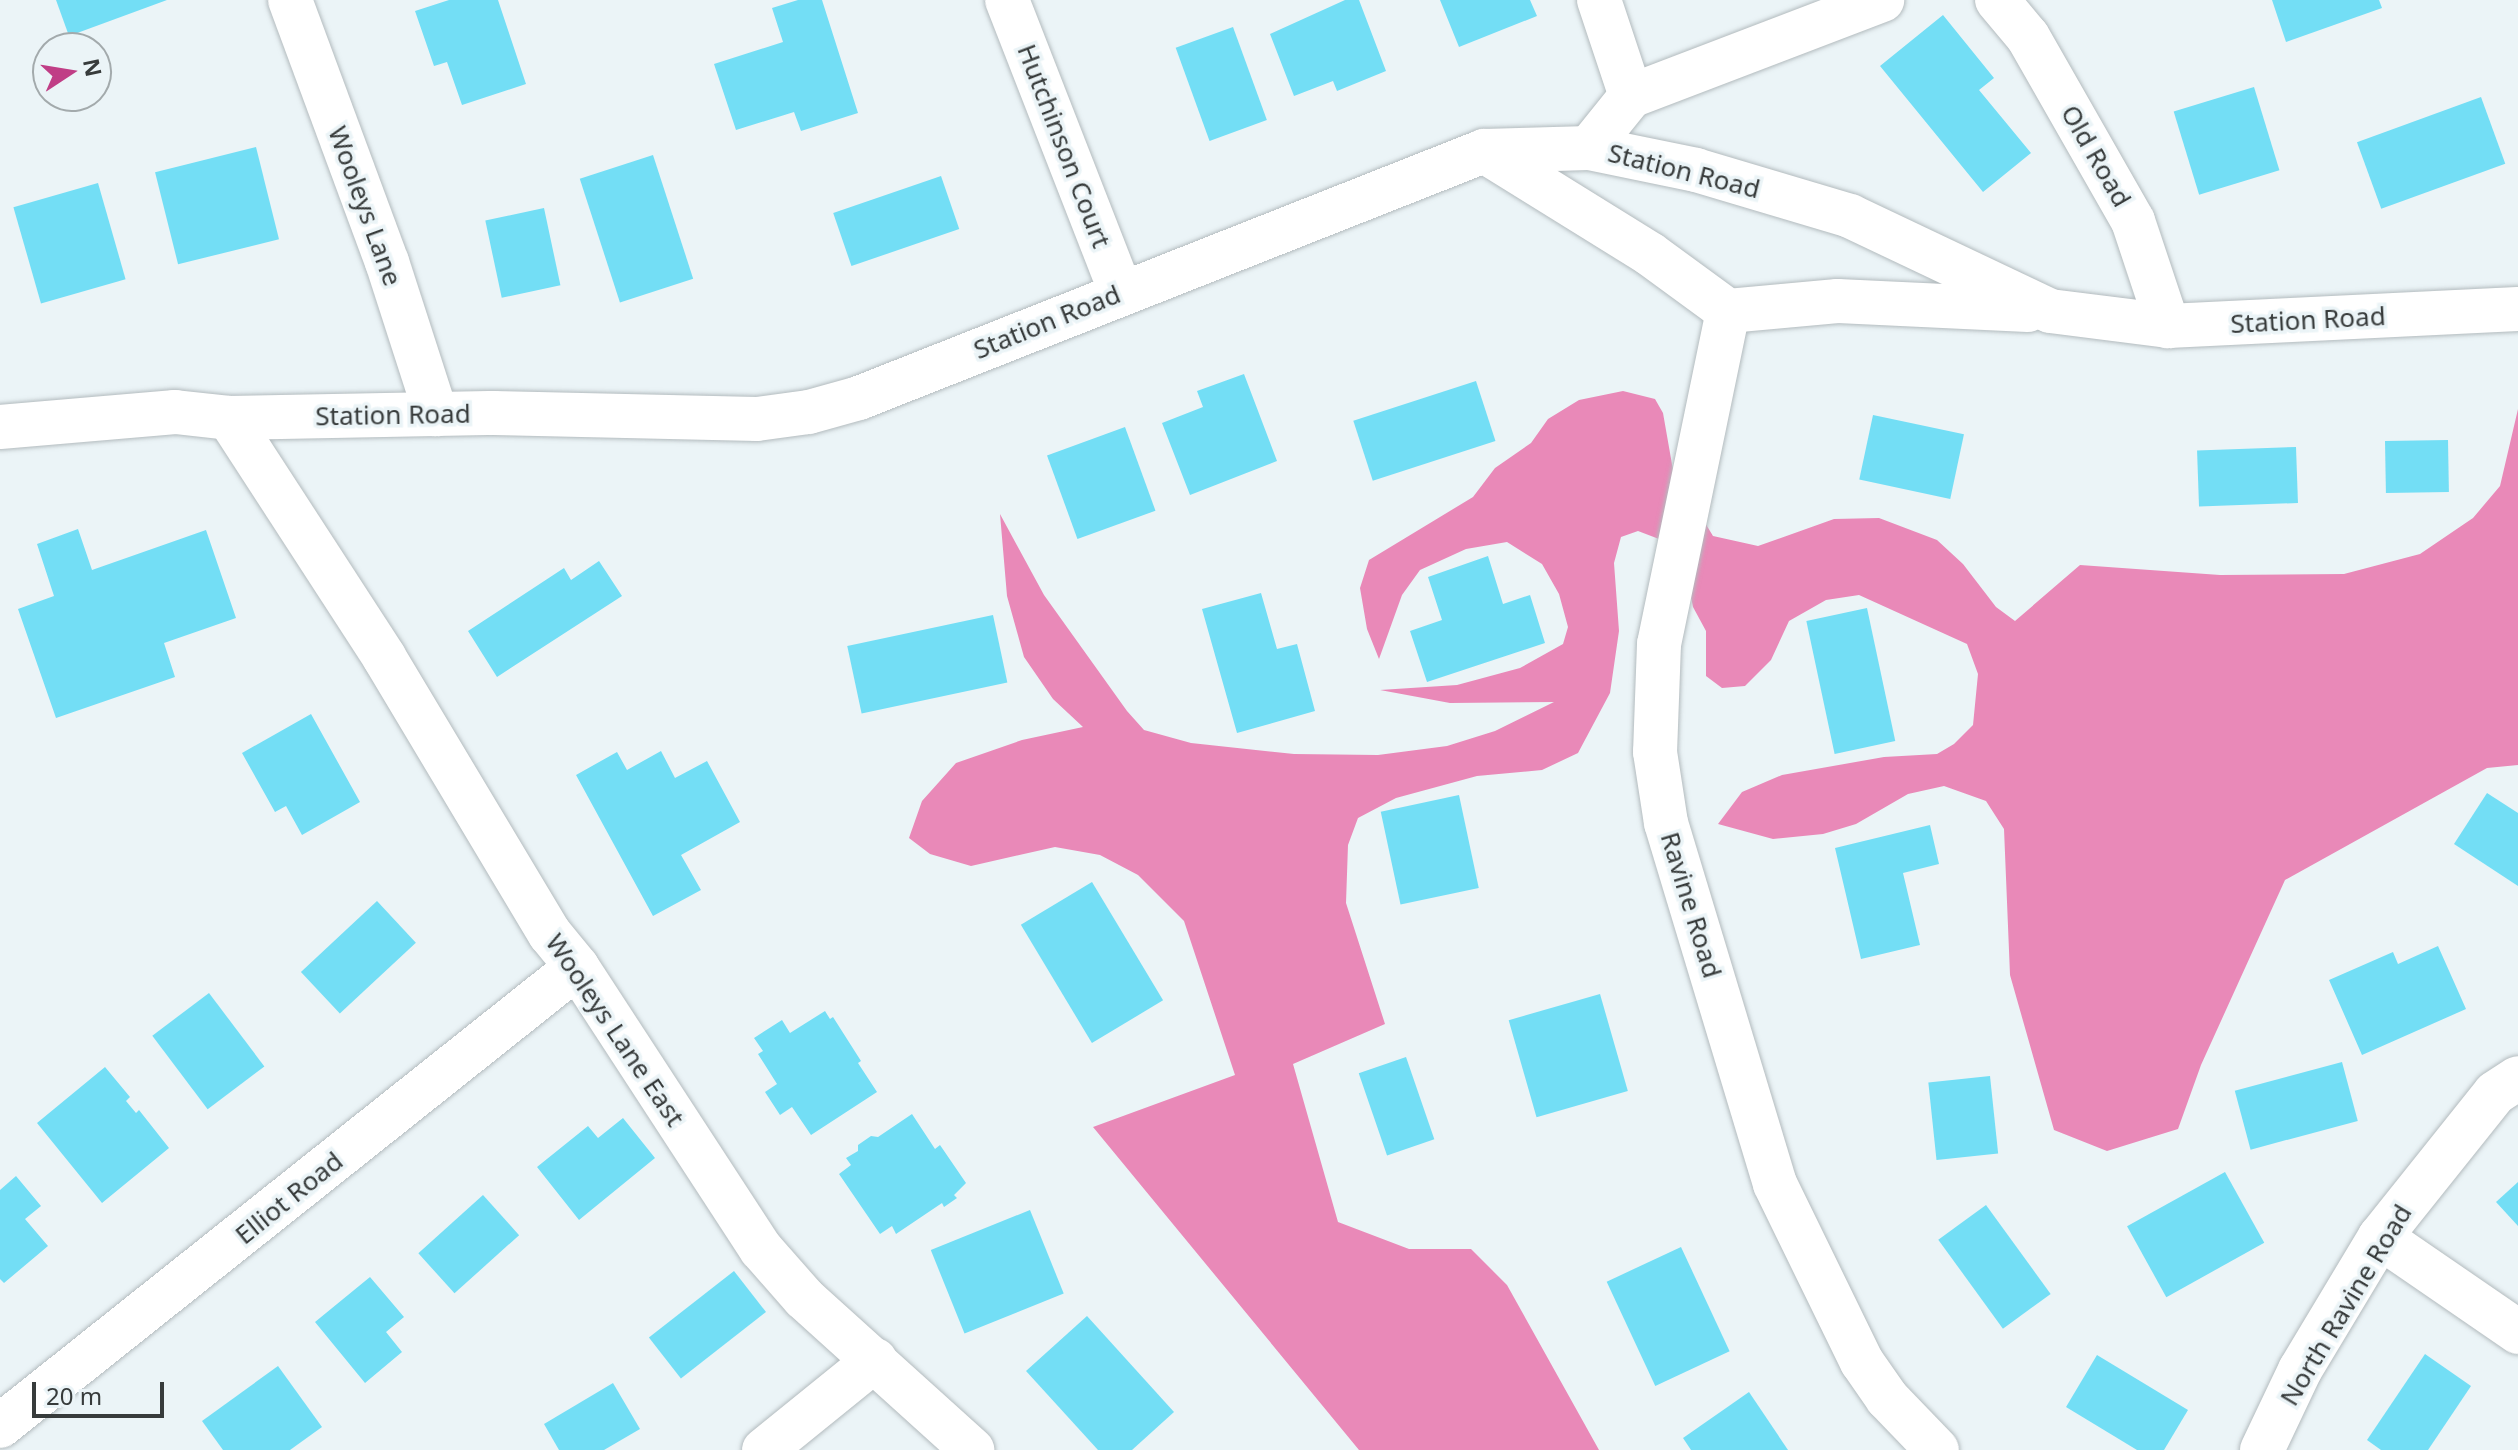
<!DOCTYPE html>
<style>
body{margin:0}
#map{position:relative;width:2518px;height:1450px;overflow:hidden;background:#ebf4f7;font-family:"Noto Sans",sans-serif}
div>[style]{position:absolute}
[style*='--x']{left:calc(var(--x)*1px);top:calc(var(--y)*1px);width:calc(var(--w)*1px);rotate:calc(var(--a)*1deg)}
.forest>*{inset:0;background:#e989b8}
.building>*{inset:0;background:#73def5;transform-origin:0 0}
.roads{filter:drop-shadow(0 0 2px #b3bbbe) drop-shadow(0 0 2px #b3bbbe)}
.minor>*{height:44px;margin:-22px;padding:0 22px;transform-origin:22px;border-radius:22px;background:#fff}
span{translate:-50% -50%;white-space:nowrap;text-align:center;line-height:1.15;-webkit-text-stroke:7px #ebf4f7;paint-order:stroke}
.street-label{font-size:26px;color:#373b3b}
.north{position:absolute;left:32px;top:32px;width:80px;height:80px;box-sizing:border-box;background:#ebf4f7;border:2px solid #a3aaac;border-radius:50%;rotate:78deg;font-size:22px;font-weight:700;line-height:32px;text-align:center;color:#373b3b}
.north::after{content:'';display:block;margin:auto;width:28px;height:36px;background:#c03e86;clip-path:polygon(50% 0,100% 100%,50% 72%,0 100%)}
.scale{position:absolute;left:32px;top:1382px;width:132px;height:36px;box-sizing:border-box;border:4px solid #373b3b;border-top:0;padding-left:10px;font-size:24px;line-height:28px;white-space:nowrap;color:#373b3b;-webkit-text-stroke:6px #ebf4f7;paint-order:stroke}
</style>
<div id="map">
<div class="forest">
<div style="clip-path:polygon(1623px 391px,1655px 399px,1663px 413px,1673px 470px,1713px 536px,1758px 546px,1834px 519px,1879px 518px,1937px 540px,1963px 564px,1996px 607px,2015px 621px,2080px 565px,2220px 575px,2344px 574px,2420px 554px,2473px 518px,2500px 486px,2518px 409px,2518px 765px,2487px 768px,2285px 880px,2201px 1065px,2178px 1129px,2107px 1151px,2054px 1130px,2010px 975px,2004px 829px,1986px 801px,1944px 786px,1908px 794px,1856px 824px,1823px 834px,1773px 839px,1718px 824px,1742px 792px,1782px 775px,1884px 757px,1937px 754px,1954px 744px,1973px 725px,1978px 674px,1967px 644px,1859px 595px,1826px 600px,1789px 621px,1771px 660px,1745px 686px,1722px 688px,1706px 676px,1706px 631px,1693px 607px,1688px 582px,1659px 539px,1638px 531px,1621px 537px,1614px 563px,1619px 631px,1610px 693px,1578px 753px,1542px 770px,1477px 776px,1396px 798px,1358px 818px,1348px 845px,1346px 903px,1385px 1024px,1293px 1064px,1338px 1222px,1409px 1249px,1471px 1249px,1507px 1285px,1599px 1450px,1359px 1450px,1093px 1127px,1235px 1075px,1184px 921px,1138px 875px,1100px 855px,1055px 847px,971px 866px,930px 854px,909px 838px,922px 801px,956px 763px,1022px 740px,1083px 727px,1053px 699px,1024px 657px,1007px 596px,1000px 514px,1044px 595px,1127px 711px,1144px 730px,1191px 743px,1294px 754px,1378px 755px,1447px 746px,1495px 731px,1554px 702px,1450px 703px,1380px 690px,1457px 685px,1520px 668px,1563px 644px,1568px 627px,1559px 594px,1542px 564px,1507px 542px,1466px 549px,1420px 570px,1402px 595px,1379px 659px,1367px 629px,1360px 588px,1369px 560px,1473px 497px,1495px 468px,1531px 443px,1548px 419px,1579px 400px)"></div>
</div>
<div class="building">
<div style="clip-path:polygon(56px 0,167px 0,69px 36px)"></div>
<div style="clip-path:polygon(449px 0,498px 0,526px 84px,462px 105px,447px 62px,434px 66px,415px 11px)"></div>
<div style="clip-path:polygon(798px 0,822px 0,858px 113px,801px 131px,794px 112px,736px 130px,714px 64px,783px 42px,772px 8px)"></div>
<div style="clip-path:polygon(1345px 0,1359px 0,1386px 71px,1337px 91px,1333px 81px,1294px 96px,1270px 34px)"></div>
<div style="clip-path:polygon(1440px 0,1530px 0,1537px 16px,1459px 47px)"></div>
<div style="clip-path:polygon(2272px 0,2379px 0,2382px 8px,2286px 42px)"></div>
<div style="clip-path:polygon(1943px 15px,1994px 78px,1979px 90px,2031px 153px,1983px 192px,1880px 66px)"></div>
<div style="left:1233px;top:27px;width:99px;height:61px;rotate:70deg"></div>
<div style="left:2254px;top:87px;width:87px;height:84px;rotate:73deg"></div>
<div style="left:2481px;top:97px;width:71px;height:132px;rotate:70deg"></div>
<div style="left:256px;top:147px;width:95px;height:104px;rotate:76deg"></div>
<div style="left:653px;top:155px;width:130px;height:77px;rotate:72deg"></div>
<div style="left:941px;top:176px;width:56px;height:114px;rotate:71deg"></div>
<div style="left:98px;top:183px;width:100px;height:88px;rotate:74deg"></div>
<div style="left:544px;top:208px;width:79px;height:60px;rotate:78deg"></div>
<div style="clip-path:polygon(1244px 374px,1277px 461px,1190px 495px,1162px 423px,1203px 407px,1197px 391px)"></div>
<div style="left:1476px;top:381px;width:63px;height:129px;rotate:72deg"></div>
<div style="left:1873px;top:415px;width:93px;height:66px;rotate:12deg"></div>
<div style="left:1125px;top:427px;width:89px;height:83px;rotate:70deg"></div>
<div style="left:2448px;top:440px;width:52px;height:63px;rotate:89deg"></div>
<div style="left:2296px;top:447px;width:56px;height:99px;rotate:88deg"></div>
<div style="clip-path:polygon(78px 529px,92px 570px,206px 530px,236px 618px,164px 643px,175px 677px,56px 718px,18px 609px,54px 596px,37px 544px)"></div>
<div style="clip-path:polygon(1488px 556px,1503px 604px,1530px 595px,1545px 643px,1427px 682px,1410px 631px,1442px 620px,1428px 577px)"></div>
<div style="clip-path:polygon(599px 561px,622px 596px,497px 677px,468px 631px,564px 568px,571px 580px)"></div>
<div style="clip-path:polygon(1261px 593px,1277px 649px,1297px 644px,1315px 711px,1237px 733px,1202px 609px)"></div>
<div style="left:1867px;top:608px;width:136px;height:62px;rotate:78deg"></div>
<div style="left:993px;top:615px;width:69px;height:149px;rotate:78deg"></div>
<div style="clip-path:polygon(311px 714px,360px 802px,302px 835px,286px 806px,275px 812px,242px 753px)"></div>
<div style="clip-path:polygon(661px 751px,675px 778px,707px 761px,740px 822px,681px 855px,701px 890px,653px 916px,576px 775px,617px 752px,627px 770px)"></div>
<div style="clip-path:polygon(2487px 793px,2518px 813px,2518px 886px,2454px 844px)"></div>
<div style="left:1459px;top:795px;width:95px;height:80px;rotate:78deg"></div>
<div style="clip-path:polygon(1930px 825px,1939px 864px,1903px 873px,1920px 945px,1861px 959px,1835px 848px)"></div>
<div style="left:1092px;top:882px;width:138px;height:83px;rotate:59deg"></div>
<div style="left:377px;top:901px;width:57px;height:104px;rotate:47deg"></div>
<div style="clip-path:polygon(2438px 946px,2466px 1009px,2362px 1055px,2329px 980px,2393px 952px,2398px 964px)"></div>
<div style="left:209px;top:993px;width:92px;height:71px;rotate:53deg"></div>
<div style="left:1600px;top:994px;width:101px;height:95px;rotate:74deg"></div>
<div style="clip-path:polygon(825px 1011px,830px 1019px,833px 1017px,861px 1061px,858px 1063px,877px 1092px,811px 1135px,792px 1107px,780px 1115px,765px 1092px,777px 1084px,758px 1054px,763px 1051px,754px 1038px,782px 1020px,790px 1033px)"></div>
<div style="left:1406px;top:1057px;width:87px;height:50px;rotate:71deg"></div>
<div style="left:2342px;top:1062px;width:61px;height:111px;rotate:75deg"></div>
<div style="clip-path:polygon(105px 1067px,130px 1097px,126px 1101px,136px 1113px,139px 1110px,169px 1148px,102px 1203px,37px 1123px)"></div>
<div style="left:1990px;top:1076px;width:78px;height:62px;rotate:84deg"></div>
<div style="clip-path:polygon(912px 1114px,935px 1149px,940px 1145px,966px 1183px,954px 1195px,957px 1198px,944px 1207px,942px 1203px,896px 1234px,892px 1226px,880px 1234px,839px 1174px,851px 1165px,846px 1158px,858px 1151px,858px 1145px,871px 1136px,878px 1137px)"></div>
<div style="clip-path:polygon(623px 1118px,655px 1158px,579px 1220px,537px 1167px,588px 1126px,598px 1138px)"></div>
<div style="left:2225px;top:1172px;width:81px;height:112px;rotate:61deg"></div>
<div style="clip-path:polygon(16px 1176px,41px 1206px,25px 1219px,48px 1246px,4px 1283px,0 1279px,0 1190px)"></div>
<div style="clip-path:polygon(2518px 1182px,2518px 1226px,2496px 1202px)"></div>
<div style="left:483px;top:1195px;width:54px;height:87px;rotate:48deg"></div>
<div style="left:1986px;top:1205px;width:110px;height:59px;rotate:54deg"></div>
<div style="left:1030px;top:1210px;width:90px;height:107px;rotate:68deg"></div>
<div style="left:1681px;top:1247px;width:115px;height:82px;rotate:65deg"></div>
<div style="left:734px;top:1271px;width:52px;height:108px;rotate:52deg"></div>
<div style="clip-path:polygon(370px 1277px,404px 1317px,386px 1332px,402px 1352px,365px 1383px,315px 1322px)"></div>
<div style="clip-path:polygon(1087px 1316px,1174px 1412px,1132px 1450px,1098px 1450px,1026px 1371px)"></div>
<div style="clip-path:polygon(2425px 1354px,2471px 1386px,2428px 1450px,2381px 1450px,2367px 1440px)"></div>
<div style="clip-path:polygon(2097px 1355px,2188px 1410px,2164px 1450px,2137px 1450px,2066px 1407px)"></div>
<div style="clip-path:polygon(278px 1366px,322px 1427px,290px 1450px,223px 1450px,202px 1421px)"></div>
<div style="clip-path:polygon(613px 1383px,640px 1429px,604px 1450px,559px 1450px,544px 1424px)"></div>
<div style="clip-path:polygon(1749px 1392px,1788px 1450px,1691px 1450px,1683px 1438px)"></div>
</div>
<div class="roads">
<div class="minor">
<div style="--x:290;--y:0;--w:279;--a:69.7"></div>
<div style="--x:387;--y:262;--w:160;--a:72.1"></div>
<div style="--x:1007;--y:0;--w:313;--a:68.7"></div>
<div style="--x:1599;--y:0;--w:101;--a:71.6"></div>
<div style="--x:1997;--y:0;--w:48;--a:50"></div>
<div style="--x:2028;--y:37;--w:212;--a:60.3"></div>
<div style="--x:2133;--y:221;--w:111;--a:71.6"></div>
<div style="--x:1589;--y:148;--w:67;--a:-51.1"></div>
<div style="--x:1631;--y:96;--w:269;--a:-20.9"></div>
<div style="--x:1484;--y:151;--w:195;--a:31.8"></div>
<div style="--x:1650;--y:254;--w:97;--a:36.2"></div>
<div style="--x:1728;--y:311;--w:340;--a:101.7"></div>
<div style="--x:1659;--y:644;--w:108;--a:92.1"></div>
<div style="--x:1655;--y:752;--w:72;--a:81.2"></div>
<div style="--x:1666;--y:823;--w:377;--a:73.2"></div>
<div style="--x:1775;--y:1184;--w:198;--a:64"></div>
<div style="--x:1862;--y:1362;--w:44;--a:55.2"></div>
<div style="--x:1887;--y:1398;--w:72;--a:46.1"></div>
<div style="--x:1728;--y:311;--w:110;--a:-5.2"></div>
<div style="--x:1838;--y:301;--w:190;--a:2.7"></div>
<div style="--x:229;--y:418;--w:285;--a:57"></div>
<div style="--x:384;--y:657;--w:323;--a:59.1"></div>
<div style="--x:550;--y:934;--w:43;--a:50.7"></div>
<div style="--x:577;--y:967;--w:337;--a:56.9"></div>
<div style="--x:761;--y:1249;--w:65;--a:48.7"></div>
<div style="--x:804;--y:1298;--w:227;--a:42.1"></div>
<div style="--x:0;--y:427;--w:176;--a:-4.9"></div>
<div style="--x:175;--y:412;--w:54;--a:6.3"></div>
<div style="--x:229;--y:418;--w:265;--a:-1.1"></div>
<div style="--x:494;--y:413;--w:263;--a:1.3"></div>
<div style="--x:757;--y:419;--w:52;--a:-7.7"></div>
<div style="--x:809;--y:412;--w:52;--a:-15.6"></div>
<div style="--x:859;--y:398;--w:672;--a:-21.56"></div>
<div style="--x:1484;--y:151;--w:105;--a:-1.6"></div>
<div style="--x:1589;--y:148;--w:109;--a:11.6"></div>
<div style="--x:1696;--y:170;--w:161;--a:16.6"></div>
<div style="--x:1850;--y:216;--w:221;--a:25.4"></div>
<div style="--x:2050;--y:311;--w:119;--a:7.2"></div>
<div style="--x:2168;--y:326;--w:350;--a:-2.8"></div>
<div style="--x:2380;--y:1237;--w:168;--a:34.5"></div>
<div style="--x:0;--y:1426;--w:737;--a:-38.5"></div>
<div style="--x:764;--y:1450;--w:143;--a:-39"></div>
<div style="--x:2262;--y:1450;--w:89;--a:-64.6"></div>
<div style="--x:2300;--y:1370;--w:155;--a:-59"></div>
<div style="--x:2380;--y:1237;--w:184;--a:-51.4"></div>
<div style="--x:2495;--y:1093;--w:27;--a:-33"></div>
</div>
</div>
<div class="street-label">
<span style="left:1064px;top:146px;rotate:69deg">Hutchinson Court</span>
<span style="left:2096px;top:156px;rotate:60deg">Old Road</span>
<span style="left:1684px;top:171px;rotate:14deg">Station Road</span>
<span style="left:365px;top:206px;rotate:70deg">Wooleys Lane</span>
<span style="left:2308px;top:320px;rotate:-3deg">Station Road</span>
<span style="left:1047px;top:322px;rotate:-22deg">Station Road</span>
<span style="left:393px;top:415px;rotate:-1deg">Station Road</span>
<span style="left:1691px;top:905px;rotate:73deg">Ravine Road</span>
<span style="left:615px;top:1030px;rotate:56deg">Wooleys Lane East</span>
<span style="left:289px;top:1198px;rotate:-39deg">Elliot Road</span>
<span style="left:2346px;top:1305px;rotate:-59deg">North Ravine Road</span>
</div>
<div class="north">N</div>
<div class="scale">20 m</div>
</div>
